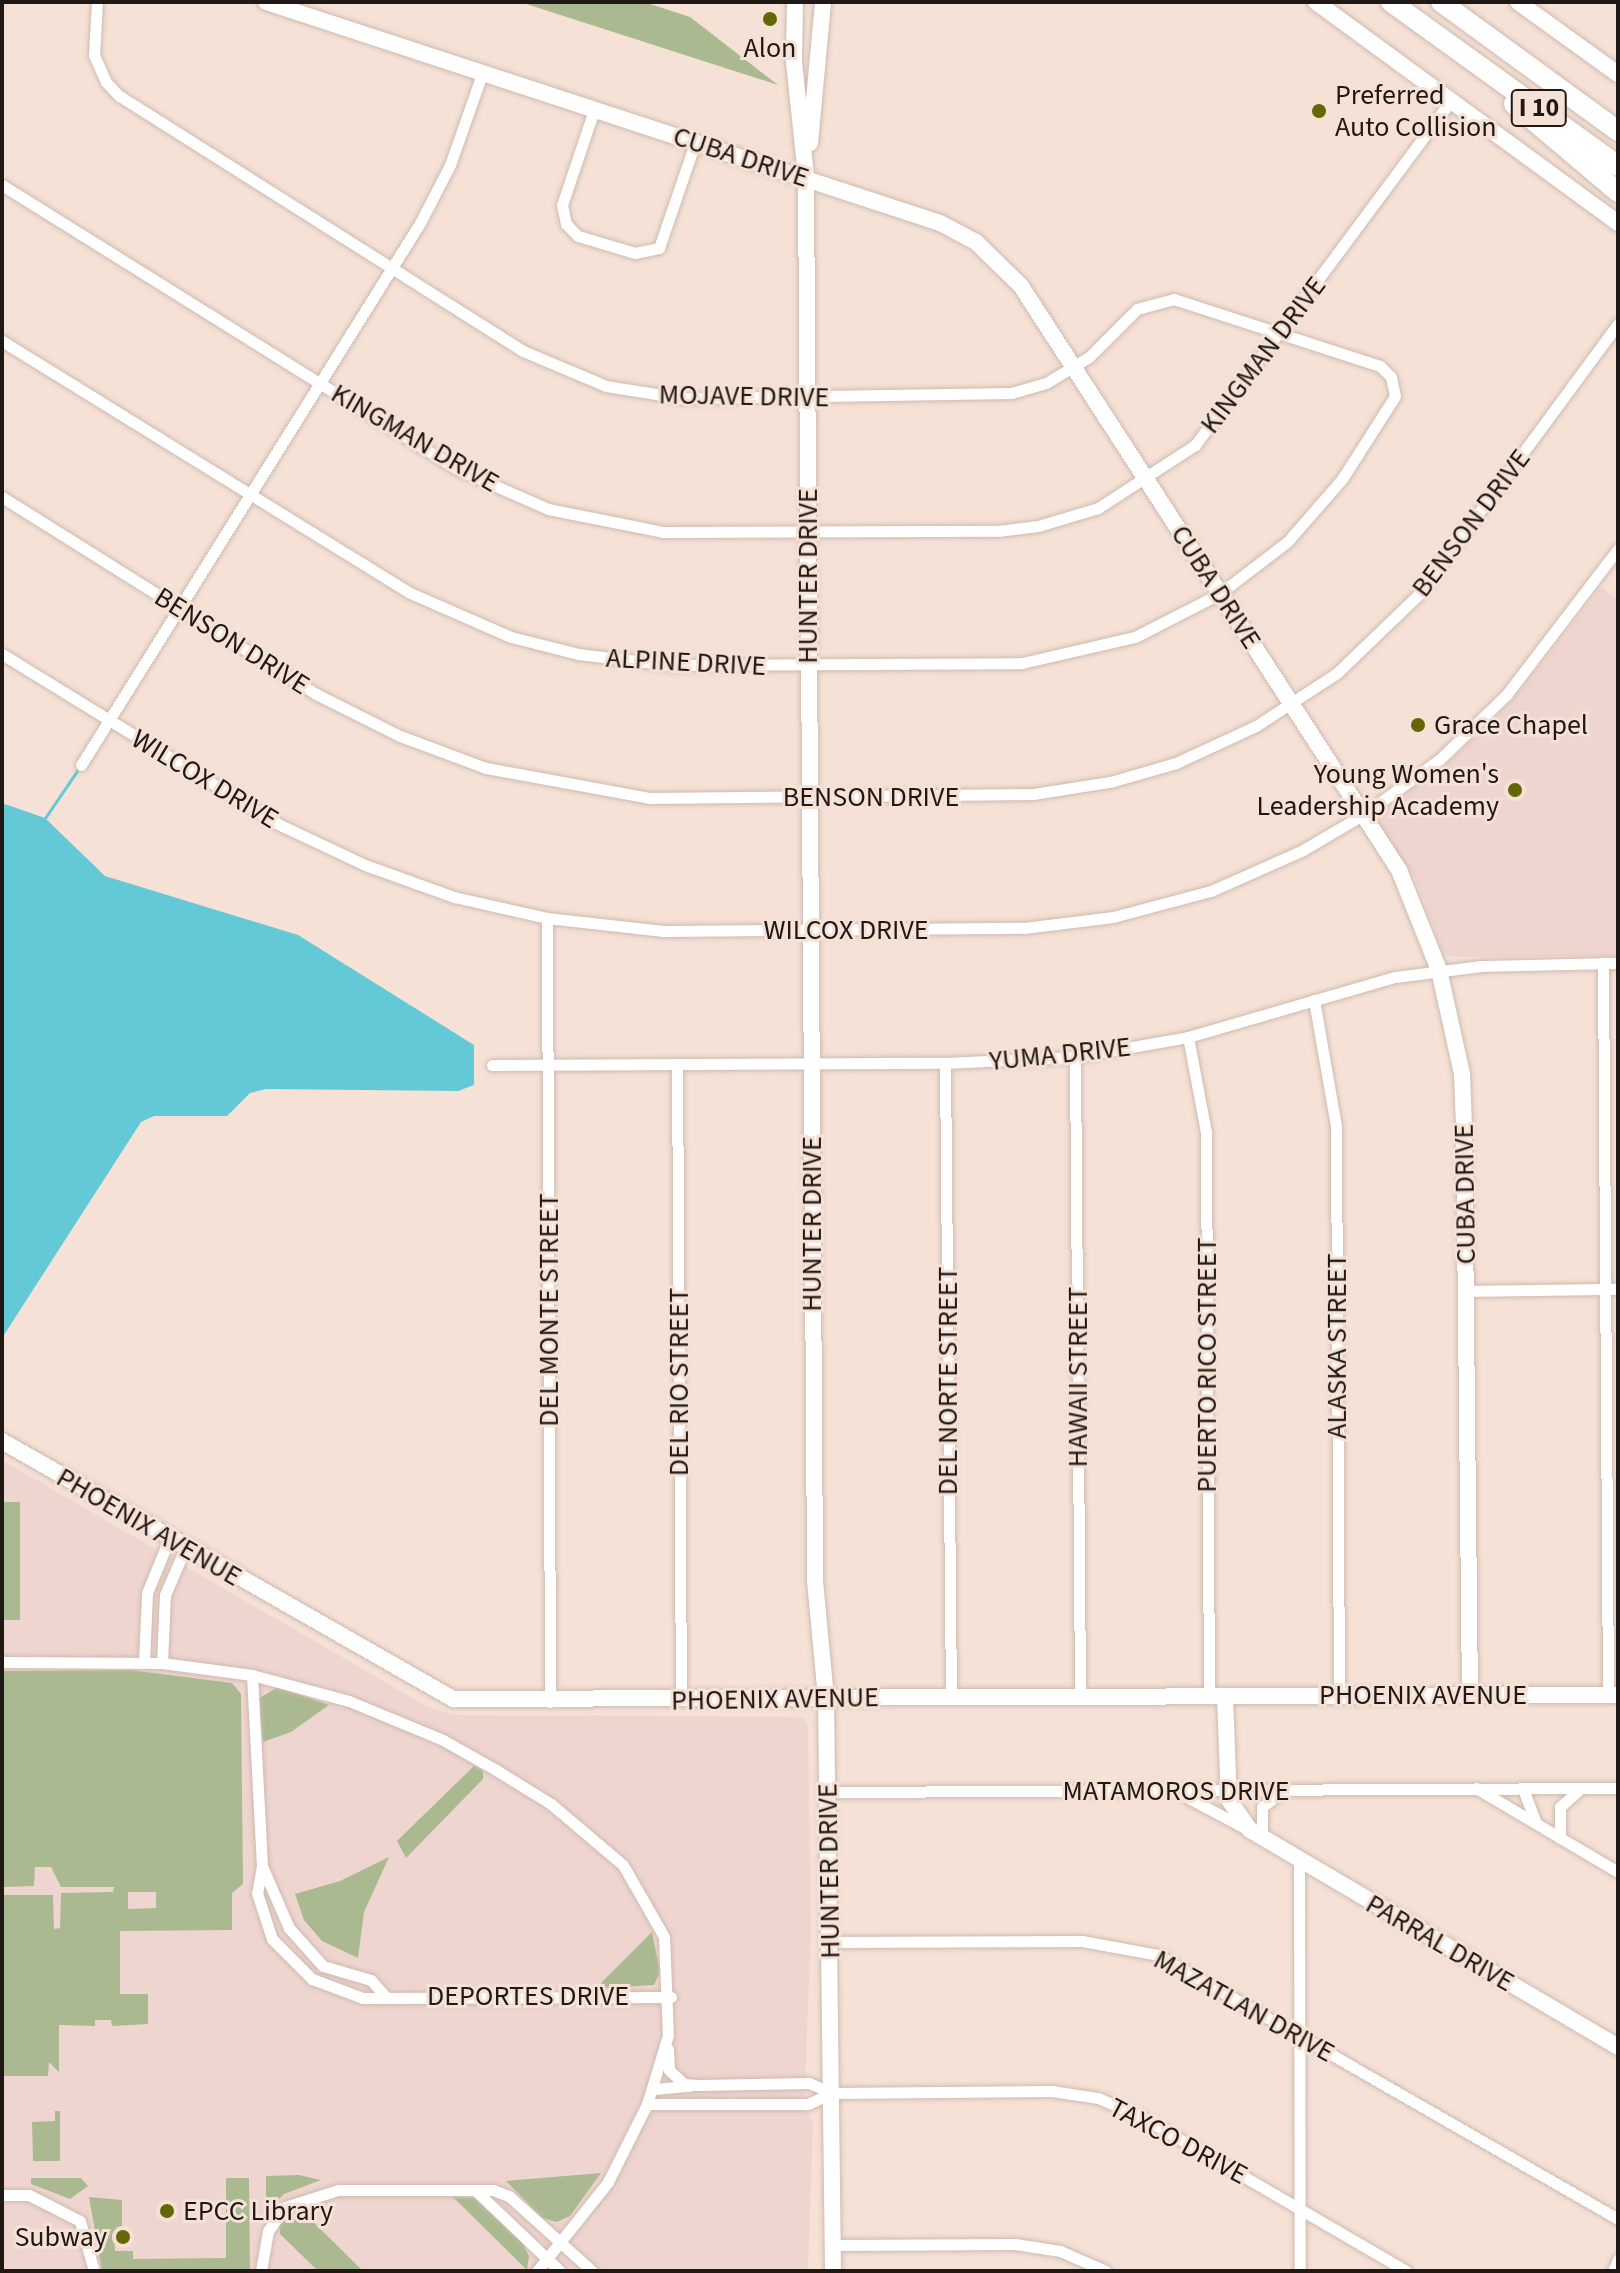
<!DOCTYPE html>
<style>
body{margin:0}
#map{position:relative;width:1620px;height:2273px;overflow:hidden;background:#f5e1d5;font-family:"Source Sans 3",sans-serif}
div>[style]{position:absolute}
[style*='--x']{left:calc(var(--x)*1px);top:calc(var(--y)*1px);width:calc(var(--w)*1px);rotate:calc(var(--a)*1deg)}
.education>*{inset:0;background:#efd5cf}
.green>*{inset:0;background:#aab990;transform-origin:0 0}
.water>*{inset:0;background:#63c9d6}
.stream>*{height:3px;margin:-1.5px;padding:0 1.5px;transform-origin:1.5px;border-radius:1.5px;background:#63c9d6}
.roads{filter:drop-shadow(0 0 2px #cebaaf) drop-shadow(0 0 2px #cebaaf)}
.street>*{height:11px;margin:-5.5px;padding:0 5.5px;transform-origin:5.5px;border-radius:5.5px;background:#fff}
.secondary>*{height:16px;margin:-8px;padding:0 8px;transform-origin:8px;border-radius:8px;background:#fff}
.highway>*{height:20px;margin:-10px;padding:0 10px;transform-origin:10px;border-radius:10px;background:#fff}
.dots>*{width:22px;height:22px;translate:-50% -50%;box-sizing:border-box;border:4px solid #f5e1d5;border-radius:50%}
span{translate:-50% -50%;white-space:nowrap;text-align:center;line-height:1.15;-webkit-text-stroke:6px #f5e1d5;paint-order:stroke}
.shield-label span{padding:2px 6px;background:#f5e1d5;border:2px solid;border-radius:6px;-webkit-text-stroke-width:0}
.shield-label{font-size:26px;color:#1f1814;font-weight:700}
.poi-label{font-size:28px;color:#1f1814}
.left{translate:0 -50%;text-align:left}
.right{translate:-100% -50%;text-align:right}
.street-label{font-size:28px;color:#1f1814}
.frame{position:absolute;inset:0;border:4px solid #1f1814;pointer-events:none}
</style>
<div id="map">
<div class="education">
<div style="clip-path:polygon(1601px 587px,1618px 600px,1618px 956px,1451px 957px,1443px 952px,1416px 880px,1375px 818px,1449px 762px,1510px 704px)"></div>
<div style="clip-path:polygon(2px 1460px,428px 1707px,453px 1715px,803px 1717px,808px 1724px,811px 1928px,804px 2109px,813px 2122px,808px 2271px,2px 2271px)"></div>
</div>
<div class="green">
<div style="clip-path:polygon(520px 2px,644px 2px,690px 17px,778px 85px)"></div>
<div style="left:2px;top:1502px;width:18px;height:118px"></div>
<div style="clip-path:polygon(evenodd,130px 1670px,232px 1683px,241px 1694px,243px 1884px,232px 1893px,232px 1930px,120px 1931px,120px 1994px,148px 1994px,148px 2024px,112px 2026px,111px 2020px,95px 2020px,95px 2026px,59px 2025px,59px 2072px,49px 2062px,48px 2076px,2px 2076px,2px 1895px,53px 1895px,54px 1929px,60px 1928px,61px 1893px,113px 1892px,114px 1887px,61px 1887px,51px 1867px,35px 1867px,34px 1886px,2px 1887px,2px 1671px,130px 1670px,128px 1892px,156px 1892px,156px 1908px,128px 1909px,128px 1892px)"></div>
<div style="clip-path:polygon(278px 1687px,329px 1705px,291px 1732px,263px 1742px,258px 1699px)"></div>
<div style="clip-path:polygon(474px 1766px,483px 1771px,483px 1779px,406px 1858px,397px 1841px)"></div>
<div style="clip-path:polygon(389px 1857px,364px 1912px,358px 1958px,322px 1941px,304px 1920px,295px 1894px,340px 1881px)"></div>
<div style="clip-path:polygon(652px 1932px,660px 1972px,654px 1985px,607px 1988px,601px 1983px)"></div>
<div style="clip-path:polygon(55px 2111px,60px 2111px,60px 2161px,33px 2161px,32px 2122px,55px 2121px)"></div>
<div style="clip-path:polygon(601px 2173px,570px 2216px,557px 2222px,542px 2218px,506px 2181px)"></div>
<div style="clip-path:polygon(299px 2175px,321px 2180px,284px 2194px,266px 2212px,266px 2176px)"></div>
<div style="clip-path:polygon(31px 2178px,81px 2178px,88px 2186px,70px 2199px,31px 2184px)"></div>
<div style="clip-path:polygon(226px 2178px,249px 2178px,250px 2271px,102px 2271px,89px 2197px,122px 2200px,122px 2237px,114px 2237px,115px 2251px,133px 2251px,133px 2259px,226px 2258px)"></div>
<div style="clip-path:polygon(453px 2197px,476px 2198px,521px 2241px,529px 2256px,527px 2270px)"></div>
<div style="clip-path:polygon(300px 2209px,363px 2271px,318px 2271px,280px 2234px,279px 2223px)"></div>
</div>
<div class="water">
<div style="clip-path:polygon(2px 803px,45px 818px,105px 876px,298px 935px,474px 1045px,474px 1085px,458px 1091px,266px 1089px,250px 1093px,227px 1116px,154px 1116px,141px 1122px,2px 1338px)"></div>
</div>
<div class="stream">
<div style="--x:45;--y:818;--w:60;--a:-55.8"></div>
</div>
<div class="roads">
<div class="street">
<div style="--x:594;--y:110;--w:100;--a:108.6"></div>
<div style="--x:562;--y:205;--w:19;--a:78"></div>
<div style="--x:566;--y:224;--w:17;--a:45"></div>
<div style="--x:578;--y:236;--w:59;--a:16.6"></div>
<div style="--x:635;--y:253;--w:25;--a:-12"></div>
<div style="--x:659;--y:248;--w:111;--a:-71.1"></div>
<div style="--x:2;--y:185;--w:536;--a:31.97"></div>
<div style="--x:457;--y:469;--w:99;--a:23.7"></div>
<div style="--x:548;--y:509;--w:117;--a:11.3"></div>
<div style="--x:663;--y:532;--w:335;--a:-0.2"></div>
<div style="--x:998;--y:531;--w:40;--a:-7.1"></div>
<div style="--x:1038;--y:526;--w:63;--a:-16.7"></div>
<div style="--x:1098;--y:508;--w:116;--a:-33"></div>
<div style="--x:1195;--y:445;--w:430;--a:-53.4"></div>
<div style="--x:2;--y:341;--w:477;--a:31.7"></div>
<div style="--x:408;--y:592;--w:112;--a:23.6"></div>
<div style="--x:511;--y:637;--w:69;--a:14.2"></div>
<div style="--x:578;--y:654;--w:93;--a:6.8"></div>
<div style="--x:670;--y:665;--w:352;--a:-0.3"></div>
<div style="--x:1022;--y:663;--w:116;--a:-13"></div>
<div style="--x:1135;--y:637;--w:94;--a:-27.1"></div>
<div style="--x:1219;--y:594;--w:87;--a:-37.5"></div>
<div style="--x:1288;--y:541;--w:82;--a:-48.9"></div>
<div style="--x:1342;--y:479;--w:98;--a:-57.4"></div>
<div style="--x:1395;--y:396;--w:19;--a:-102"></div>
<div style="--x:1391;--y:377;--w:16;--a:-135"></div>
<div style="--x:1380;--y:366;--w:217;--a:-162"></div>
<div style="--x:1174;--y:299;--w:38;--a:165"></div>
<div style="--x:1137;--y:309;--w:68;--a:135"></div>
<div style="--x:1089;--y:357;--w:50;--a:148.8"></div>
<div style="--x:1046;--y:383;--w:35;--a:164"></div>
<div style="--x:1012;--y:393;--w:331;--a:179.1"></div>
<div style="--x:681;--y:398;--w:76;--a:-170.9"></div>
<div style="--x:606;--y:386;--w:90;--a:-157.1"></div>
<div style="--x:523;--y:351;--w:478;--a:-147.7"></div>
<div style="--x:119;--y:96;--w:19;--a:-133"></div>
<div style="--x:106;--y:82;--w:30;--a:-114"></div>
<div style="--x:94;--y:55;--w:53;--a:-86.8"></div>
<div style="--x:2;--y:497;--w:371;--a:32.1"></div>
<div style="--x:316;--y:694;--w:94;--a:26.6"></div>
<div style="--x:400;--y:736;--w:92;--a:20.4"></div>
<div style="--x:486;--y:768;--w:166;--a:10.4"></div>
<div style="--x:649;--y:798;--w:384;--a:-0.6"></div>
<div style="--x:1033;--y:794;--w:78;--a:-8.9"></div>
<div style="--x:1110;--y:782;--w:69;--a:-16.1"></div>
<div style="--x:1176;--y:763;--w:88;--a:-24.8"></div>
<div style="--x:1256;--y:726;--w:97;--a:-33.2"></div>
<div style="--x:1337;--y:673;--w:112;--a:-43.9"></div>
<div style="--x:1418;--y:595;--w:337;--a:-53.6"></div>
<div style="--x:2;--y:654;--w:324;--a:31.6"></div>
<div style="--x:278;--y:824;--w:96;--a:25.2"></div>
<div style="--x:365;--y:865;--w:95;--a:19.8"></div>
<div style="--x:454;--y:897;--w:95;--a:12.7"></div>
<div style="--x:547;--y:918;--w:117;--a:6.4"></div>
<div style="--x:663;--y:931;--w:361;--a:-0.5"></div>
<div style="--x:1024;--y:928;--w:90;--a:-7"></div>
<div style="--x:1113;--y:917;--w:101;--a:-14.9"></div>
<div style="--x:1211;--y:891;--w:101;--a:-24"></div>
<div style="--x:1303;--y:850;--w:71;--a:-30.5"></div>
<div style="--x:1364;--y:814;--w:94;--a:-35.9"></div>
<div style="--x:1440;--y:759;--w:93;--a:-44.1"></div>
<div style="--x:1507;--y:694;--w:183;--a:-52.6"></div>
<div style="--x:81;--y:765;--w:639;--a:-57.98"></div>
<div style="--x:420;--y:223;--w:65;--a:-62.7"></div>
<div style="--x:450;--y:165;--w:96;--a:-70.6"></div>
<div style="--x:547;--y:918;--w:784;--a:89.78"></div>
<div style="--x:1603;--y:963;--w:732;--a:89.61"></div>
<div style="--x:1314;--y:1000;--w:128;--a:80.1"></div>
<div style="--x:1336;--y:1126;--w:569;--a:89.7"></div>
<div style="--x:1188;--y:1037;--w:97;--a:79.3"></div>
<div style="--x:1206;--y:1132;--w:564;--a:89.7"></div>
<div style="--x:1075;--y:1057;--w:640;--a:89.55"></div>
<div style="--x:945;--y:1063;--w:635;--a:89.46"></div>
<div style="--x:677;--y:1064;--w:636;--a:89.64"></div>
<div style="--x:492;--y:1065;--w:453;--a:-0.3"></div>
<div style="--x:945;--y:1063;--w:130;--a:-2.6"></div>
<div style="--x:1075;--y:1057;--w:115;--a:-10"></div>
<div style="--x:1188;--y:1037;--w:216;--a:-16.2"></div>
<div style="--x:1395;--y:977;--w:87;--a:-7.3"></div>
<div style="--x:1481;--y:966;--w:137;--a:-1.3"></div>
<div style="--x:1467;--y:1291;--w:151;--a:-0.8"></div>
<div style="--x:2;--y:1662;--w:160;--a:0.4"></div>
<div style="--x:162;--y:1663;--w:91;--a:7.6"></div>
<div style="--x:252;--y:1675;--w:100;--a:15"></div>
<div style="--x:349;--y:1701;--w:102;--a:22.5"></div>
<div style="--x:443;--y:1740;--w:61;--a:29.5"></div>
<div style="--x:496;--y:1770;--w:65;--a:31.7"></div>
<div style="--x:551;--y:1804;--w:94;--a:40.3"></div>
<div style="--x:623;--y:1865;--w:83;--a:60.3"></div>
<div style="--x:664;--y:1937;--w:98;--a:87.7"></div>
<div style="--x:668;--y:2035;--w:72;--a:106.9"></div>
<div style="--x:647;--y:2104;--w:87;--a:116.6"></div>
<div style="--x:608;--y:2182;--w:114;--a:128.6"></div>
<div style="--x:144;--y:1662;--w:69;--a:-87.5"></div>
<div style="--x:147;--y:1593;--w:58;--a:-67.8"></div>
<div style="--x:162;--y:1663;--w:68;--a:-87.5"></div>
<div style="--x:165;--y:1595;--w:51;--a:-66.9"></div>
<div style="--x:252;--y:1675;--w:191;--a:87"></div>
<div style="--x:262;--y:1866;--w:27;--a:100"></div>
<div style="--x:257;--y:1893;--w:48;--a:71.9"></div>
<div style="--x:272;--y:1939;--w:57;--a:45"></div>
<div style="--x:312;--y:1979;--w:54;--a:20.4"></div>
<div style="--x:363;--y:1998;--w:308;--a:-0.2"></div>
<div style="--x:1476;--y:1788;--w:165;--a:30.6"></div>
<div style="--x:1523;--y:1789;--w:34;--a:69"></div>
<div style="--x:829;--y:1792;--w:789;--a:-0.29"></div>
<div style="--x:1179;--y:1793;--w:75;--a:27.9"></div>
<div style="--x:1262;--y:1838;--w:31;--a:-90"></div>
<div style="--x:1262;--y:1807;--w:23;--a:-38"></div>
<div style="--x:1560;--y:1838;--w:31;--a:-90"></div>
<div style="--x:1560;--y:1807;--w:27;--a:-42"></div>
<div style="--x:1299;--y:1861;--w:410;--a:89.9"></div>
<div style="--x:262;--y:1866;--w:68;--a:66.5"></div>
<div style="--x:289;--y:1928;--w:51;--a:48.2"></div>
<div style="--x:323;--y:1966;--w:50;--a:16.3"></div>
<div style="--x:371;--y:1980;--w:21;--a:49"></div>
<div style="--x:830;--y:1942;--w:252;--a:-0.2"></div>
<div style="--x:1082;--y:1941;--w:77;--a:10.4"></div>
<div style="--x:1158;--y:1955;--w:530;--a:29.85"></div>
<div style="--x:668;--y:2049;--w:21;--a:87"></div>
<div style="--x:669;--y:2070;--w:21;--a:43"></div>
<div style="--x:684;--y:2084;--w:14;--a:4"></div>
<div style="--x:698;--y:2085;--w:111;--a:-1"></div>
<div style="--x:809;--y:2083;--w:25;--a:23"></div>
<div style="--x:832;--y:2093;--w:220;--a:-0.5"></div>
<div style="--x:1052;--y:2091;--w:47;--a:8.7"></div>
<div style="--x:1098;--y:2098;--w:46;--a:23.2"></div>
<div style="--x:1140;--y:2116;--w:308;--a:30.2"></div>
<div style="--x:653;--y:2089;--w:37;--a:-5"></div>
<div style="--x:647;--y:2104;--w:161;--a:0"></div>
<div style="--x:808;--y:2104;--w:26;--a:-25"></div>
<div style="--x:476;--y:2191;--w:116;--a:43.6"></div>
<div style="--x:2;--y:2195;--w:27;--a:0"></div>
<div style="--x:29;--y:2195;--w:57;--a:27"></div>
<div style="--x:80;--y:2221;--w:52;--a:74.4"></div>
<div style="--x:833;--y:2245;--w:182;--a:-0.3"></div>
<div style="--x:1015;--y:2244;--w:46;--a:8.8"></div>
<div style="--x:1060;--y:2251;--w:50;--a:23.5"></div>
<div style="--x:261;--y:2271;--w:41;--a:-80.1"></div>
<div style="--x:268;--y:2231;--w:29;--a:-55"></div>
<div style="--x:285;--y:2207;--w:56;--a:-17.8"></div>
<div style="--x:338;--y:2190;--w:155;--a:0"></div>
<div style="--x:493;--y:2190;--w:17;--a:21"></div>
<div style="--x:509;--y:2196;--w:112;--a:42.1"></div>
<div style="--x:1613;--y:2271;--w:13;--a:-67"></div>
</div>
<div class="secondary">
<div style="--x:266;--y:2;--w:709;--a:18.15"></div>
<div style="--x:940;--y:223;--w:41;--a:27.8"></div>
<div style="--x:976;--y:242;--w:63;--a:44.4"></div>
<div style="--x:1021;--y:286;--w:696;--a:57.09"></div>
<div style="--x:1399;--y:870;--w:108;--a:68.2"></div>
<div style="--x:1439;--y:970;--w:107;--a:77.5"></div>
<div style="--x:1462;--y:1074;--w:52;--a:87.8"></div>
<div style="--x:1464;--y:1126;--w:569;--a:89.4"></div>
<div style="--x:795;--y:2;--w:60;--a:91"></div>
<div style="--x:794;--y:62;--w:116;--a:84"></div>
<div style="--x:806;--y:177;--w:1404;--a:89.63"></div>
<div style="--x:815;--y:1581;--w:117;--a:84.6"></div>
<div style="--x:826;--y:1697;--w:574;--a:89.3"></div>
<div style="--x:1316;--y:2;--w:374;--a:36.2"></div>
<div style="--x:1518;--y:2;--w:123;--a:35.8"></div>
<div style="--x:810;--y:143;--w:142;--a:-84.7"></div>
<div style="--x:2;--y:1441;--w:520;--a:29.77"></div>
<div style="--x:453;--y:1699;--w:1165;--a:-0.2"></div>
<div style="--x:1225;--y:1697;--w:103;--a:87.8"></div>
<div style="--x:1229;--y:1800;--w:37;--a:55"></div>
<div style="--x:1250;--y:1830;--w:427;--a:30.5"></div>
</div>
<div class="highway">
<div style="--x:1391;--y:2;--w:280;--a:35.8"></div>
<div style="--x:1441;--y:2;--w:219;--a:36.1"></div>
<div style="--x:1514;--y:104;--w:136;--a:40.2"></div>
</div>
</div>
<div class="dots">
<div style="left:770px;top:19px;background:#636705"></div>
<div style="left:1319px;top:111px;background:#636705"></div>
<div style="left:1418px;top:725px;background:#636705"></div>
<div style="left:1515px;top:790px;background:#636705"></div>
<div style="left:167px;top:2211px;background:#636705"></div>
<div style="left:123px;top:2237px;background:#636705"></div>
</div>
<div class="shield-label">
<span style="left:1539px;top:108px">I 10</span>
</div>
<div class="poi-label">
<span style="left:770px;top:48px">Alon</span>
<span class="left" style="left:1335px;top:111px">Preferred<br>Auto Collision</span>
<span class="left" style="left:1434px;top:725px">Grace Chapel</span>
<span class="right" style="left:1499px;top:790px">Young Women's<br>Leadership Academy</span>
<span class="left" style="left:183px;top:2211px">EPCC Library</span>
<span class="right" style="left:107px;top:2237px">Subway</span>
</div>
<div class="street-label">
<span style="left:741px;top:157px;rotate:18deg">CUBA DRIVE</span>
<span style="left:1263px;top:355px;rotate:-53deg">KINGMAN DRIVE</span>
<span style="left:744px;top:396px;rotate:1deg">MOJAVE DRIVE</span>
<span style="left:415px;top:438px;rotate:30deg">KINGMAN DRIVE</span>
<span style="left:1471px;top:523px;rotate:-53deg">BENSON DRIVE</span>
<span style="left:808px;top:576px;rotate:-90deg">HUNTER DRIVE</span>
<span style="left:1216px;top:587px;rotate:57deg">CUBA DRIVE</span>
<span style="left:232px;top:641px;rotate:32deg">BENSON DRIVE</span>
<span style="left:686px;top:662px;rotate:3deg">ALPINE DRIVE</span>
<span style="left:205px;top:779px;rotate:31deg">WILCOX DRIVE</span>
<span style="left:871px;top:797px">BENSON DRIVE</span>
<span style="left:846px;top:930px">WILCOX DRIVE</span>
<span style="left:1060px;top:1054px;rotate:-6deg">YUMA DRIVE</span>
<span style="left:1465px;top:1194px;rotate:-91deg">CUBA DRIVE</span>
<span style="left:812px;top:1224px;rotate:-90deg">HUNTER DRIVE</span>
<span style="left:549px;top:1310px;rotate:-90deg">DEL MONTE STREET</span>
<span style="left:1337px;top:1346px;rotate:-90deg">ALASKA STREET</span>
<span style="left:1207px;top:1365px;rotate:-90deg">PUERTO RICO STREET</span>
<span style="left:1078px;top:1377px;rotate:-90deg">HAWAII STREET</span>
<span style="left:948px;top:1381px;rotate:-90deg">DEL NORTE STREET</span>
<span style="left:679px;top:1382px;rotate:-90deg">DEL RIO STREET</span>
<span style="left:149px;top:1527px;rotate:30deg">PHOENIX AVENUE</span>
<span style="left:1423px;top:1695px">PHOENIX AVENUE</span>
<span style="left:775px;top:1699px;rotate:-1deg">PHOENIX AVENUE</span>
<span style="left:1176px;top:1791px">MATAMOROS DRIVE</span>
<span style="left:829px;top:1871px;rotate:-91deg">HUNTER DRIVE</span>
<span style="left:1440px;top:1943px;rotate:30deg">PARRAL DRIVE</span>
<span style="left:528px;top:1996px">DEPORTES DRIVE</span>
<span style="left:1244px;top:2006px;rotate:29deg">MAZATLAN DRIVE</span>
<span style="left:1178px;top:2141px;rotate:28deg">TAXCO DRIVE</span>
</div>
<div class="frame"></div>
</div>
